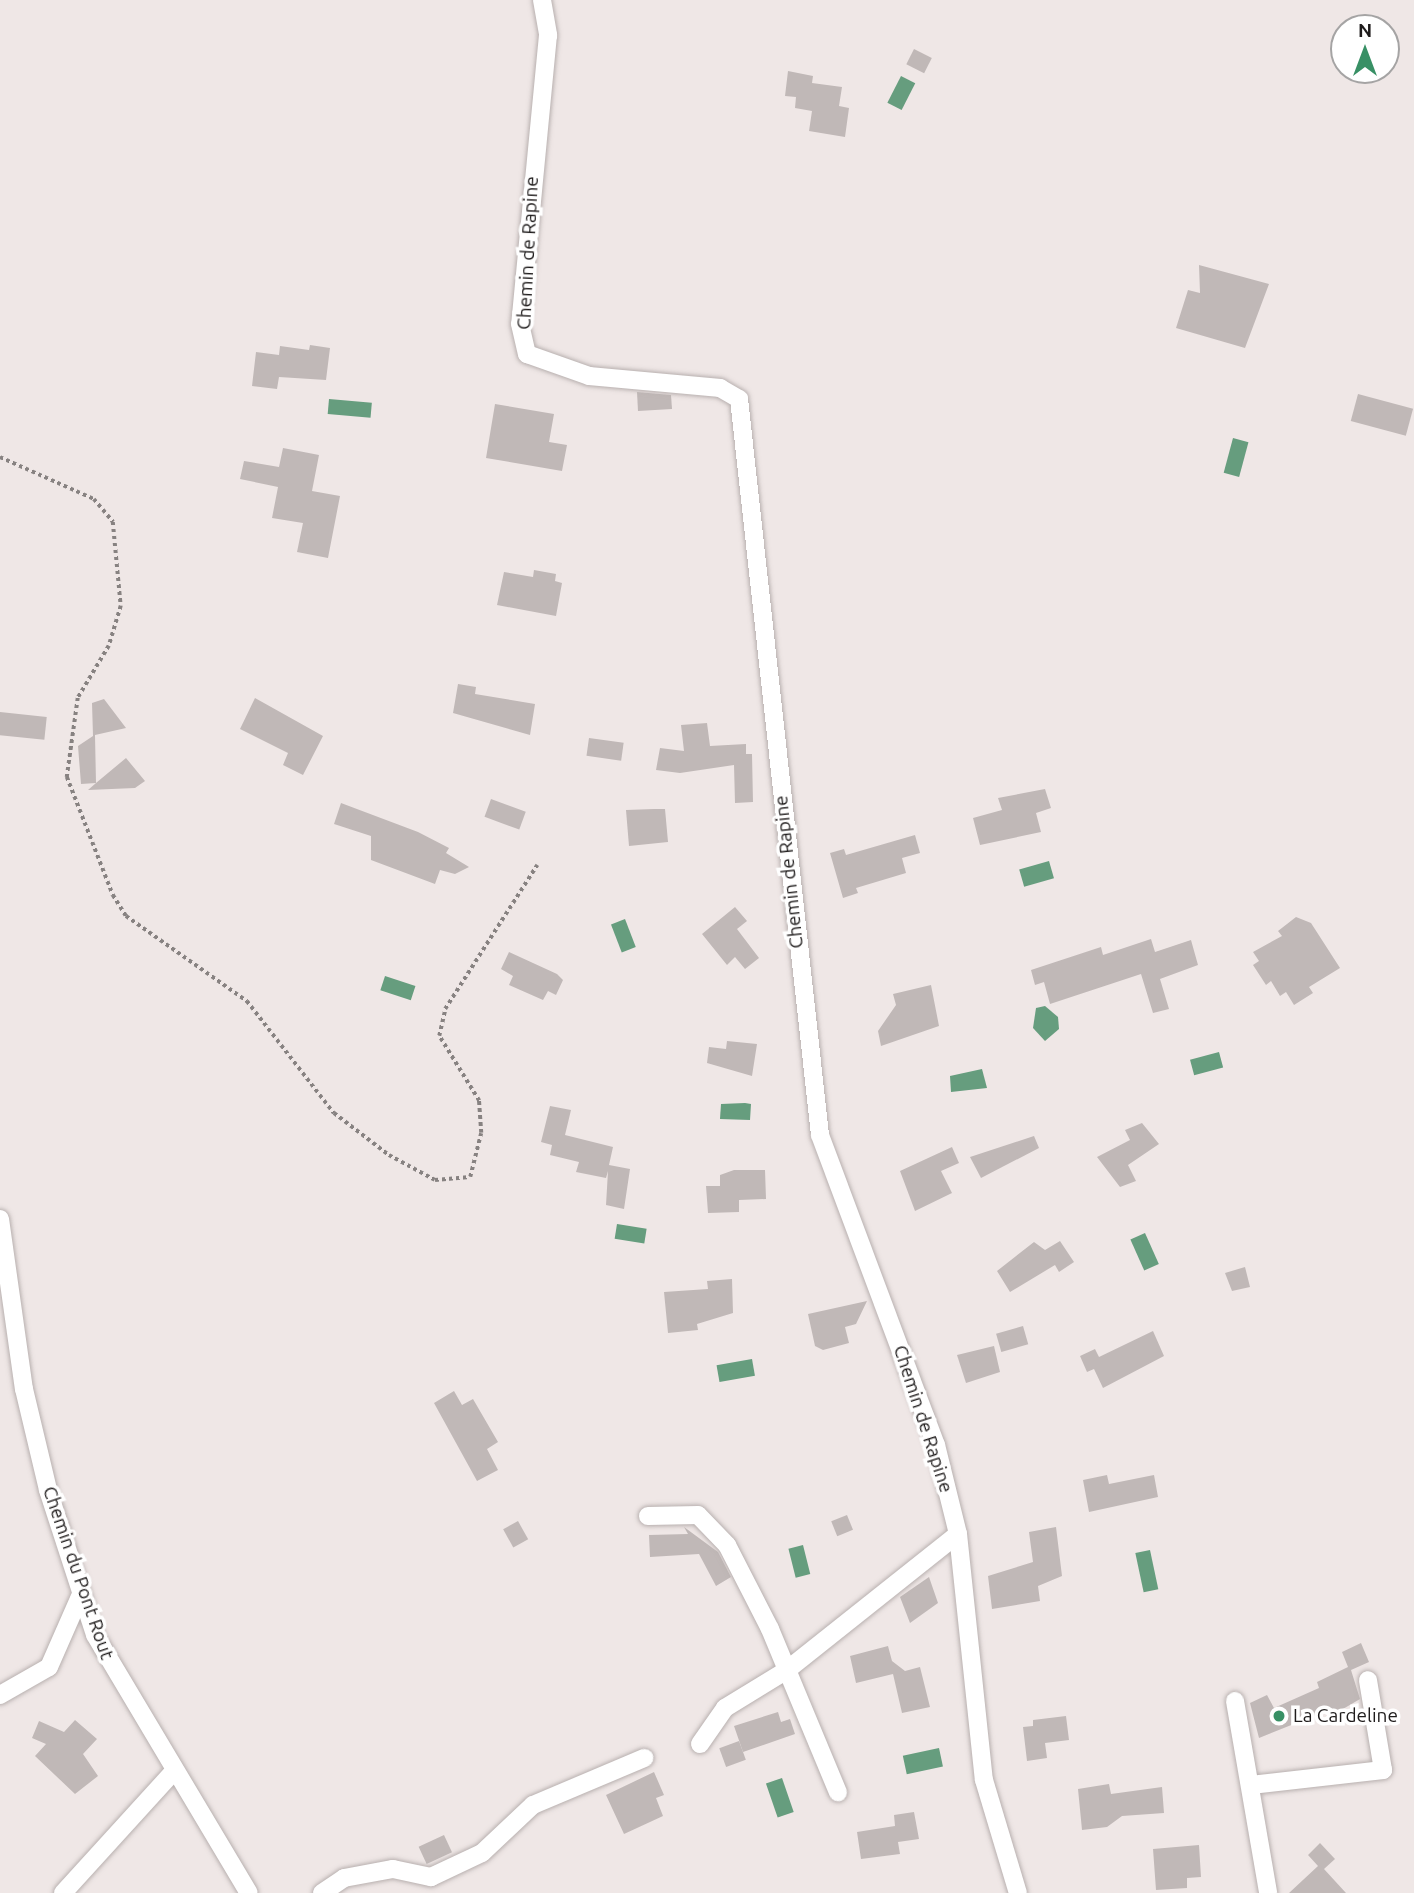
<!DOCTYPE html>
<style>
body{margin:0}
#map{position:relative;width:1414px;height:1893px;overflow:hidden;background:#efe7e6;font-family:Ubuntu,sans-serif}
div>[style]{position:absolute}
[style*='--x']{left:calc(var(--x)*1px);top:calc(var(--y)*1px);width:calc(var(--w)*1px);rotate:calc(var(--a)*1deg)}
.water>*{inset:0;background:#669d7e;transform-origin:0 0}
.building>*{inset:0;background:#c0b8b7;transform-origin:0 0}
.path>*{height:3.5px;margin-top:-1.75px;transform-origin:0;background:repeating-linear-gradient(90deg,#878281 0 3.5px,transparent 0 7px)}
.roads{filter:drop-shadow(0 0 2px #b8b0af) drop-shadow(0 0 2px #b8b0af)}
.street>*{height:18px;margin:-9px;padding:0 9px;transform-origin:9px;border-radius:9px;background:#fff}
.dots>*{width:19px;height:19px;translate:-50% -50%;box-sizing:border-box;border:4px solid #fff;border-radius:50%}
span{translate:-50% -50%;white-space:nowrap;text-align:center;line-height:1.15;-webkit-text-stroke:7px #fff;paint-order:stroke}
.street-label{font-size:19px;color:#1f1c1c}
.poi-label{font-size:19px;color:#1f1c1c}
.left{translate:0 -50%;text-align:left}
.north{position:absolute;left:1330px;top:14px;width:70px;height:70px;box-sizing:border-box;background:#fff;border:2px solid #a5a4a4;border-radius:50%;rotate:0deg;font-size:19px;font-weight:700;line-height:28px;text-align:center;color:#1f1c1c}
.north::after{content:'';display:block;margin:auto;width:24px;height:32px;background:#389065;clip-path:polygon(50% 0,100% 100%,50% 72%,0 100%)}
</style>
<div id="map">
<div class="water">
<div style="left:901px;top:76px;width:16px;height:30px;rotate:27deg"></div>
<div style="left:329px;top:399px;width:43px;height:15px;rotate:5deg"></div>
<div style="left:1233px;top:438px;width:16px;height:36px;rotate:15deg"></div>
<div style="left:1049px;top:861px;width:18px;height:31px;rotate:74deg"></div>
<div style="left:625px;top:919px;width:30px;height:15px;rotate:69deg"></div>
<div style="left:385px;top:976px;width:32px;height:15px;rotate:18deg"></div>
<div style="clip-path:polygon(1045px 1006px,1058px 1017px,1059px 1029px,1045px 1041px,1033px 1028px,1036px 1008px)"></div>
<div style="left:1219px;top:1052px;width:16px;height:30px;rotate:75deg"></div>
<div style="clip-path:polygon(982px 1069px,987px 1088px,951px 1092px,950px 1076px)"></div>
<div style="clip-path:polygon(745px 1103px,751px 1104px,750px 1120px,720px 1119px,721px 1104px)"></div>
<div style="left:617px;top:1224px;width:30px;height:15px;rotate:9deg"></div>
<div style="left:1145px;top:1233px;width:34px;height:16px;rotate:66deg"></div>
<div style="left:752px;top:1359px;width:17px;height:36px;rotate:80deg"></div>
<div style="left:803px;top:1545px;width:30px;height:15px;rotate:76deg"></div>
<div style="left:1150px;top:1550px;width:40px;height:15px;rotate:78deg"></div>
<div style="left:939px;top:1748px;width:19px;height:37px;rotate:78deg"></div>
<div style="left:782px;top:1778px;width:36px;height:17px;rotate:71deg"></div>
</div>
<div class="building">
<div style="left:914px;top:49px;width:20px;height:17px;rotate:27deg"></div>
<div style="clip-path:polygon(788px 71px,813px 76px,812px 83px,842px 87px,839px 106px,849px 108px,845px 137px,809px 131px,812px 111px,795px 108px,796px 97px,785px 96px)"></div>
<div style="clip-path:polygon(1199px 265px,1269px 284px,1245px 348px,1176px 328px,1188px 290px,1200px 293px)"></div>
<div style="clip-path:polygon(310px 345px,330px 348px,326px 380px,279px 377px,277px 389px,252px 386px,256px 352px,279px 355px,280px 346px,309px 350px)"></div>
<div style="clip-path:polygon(637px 392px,671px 395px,672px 409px,638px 411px)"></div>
<div style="left:1358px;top:394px;width:57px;height:28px;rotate:15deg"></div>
<div style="clip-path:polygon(495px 404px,554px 414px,549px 442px,567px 445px,562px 471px,486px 458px)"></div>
<div style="clip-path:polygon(283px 448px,319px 455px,312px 491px,340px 496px,328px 558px,297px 552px,303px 523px,272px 518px,278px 487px,240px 479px,244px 461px,279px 467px)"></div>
<div style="clip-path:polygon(534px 570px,556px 574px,555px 581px,562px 583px,556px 616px,497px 605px,504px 572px,533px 577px)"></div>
<div style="clip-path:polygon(458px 684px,476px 687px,475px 694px,535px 704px,530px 735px,453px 713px)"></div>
<div style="clip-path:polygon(255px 698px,323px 736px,303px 775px,283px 765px,288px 753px,240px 729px)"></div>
<div style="clip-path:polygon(104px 699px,126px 728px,95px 735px,96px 783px,126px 758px,145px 781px,135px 788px,88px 790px,96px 783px,81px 784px,78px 746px,93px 736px,92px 703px)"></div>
<div style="left:0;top:712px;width:47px;height:23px;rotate:6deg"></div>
<div style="clip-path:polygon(707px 723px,710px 746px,746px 744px,746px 754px,752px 754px,753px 802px,735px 803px,734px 765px,680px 773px,656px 770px,660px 748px,684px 751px,681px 725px)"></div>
<div style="left:589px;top:738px;width:35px;height:18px;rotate:8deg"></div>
<div style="clip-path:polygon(1045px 789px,1051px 808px,1036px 813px,1041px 832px,980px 845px,973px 818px,1002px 810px,998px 798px)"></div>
<div style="left:491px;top:799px;width:37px;height:19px;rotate:20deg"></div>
<div style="clip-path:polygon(341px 803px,418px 832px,449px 848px,446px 853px,469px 867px,455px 874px,440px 870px,435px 884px,371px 860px,371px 836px,334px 824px)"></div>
<div style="clip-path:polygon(654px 809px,665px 809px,668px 842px,629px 846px,626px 810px)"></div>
<div style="clip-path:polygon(915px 835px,920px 853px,902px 858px,906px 873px,856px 888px,858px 893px,843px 898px,830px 853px,844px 849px,846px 855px)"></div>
<div style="clip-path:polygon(735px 907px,747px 921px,737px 929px,759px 958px,745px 969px,735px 957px,727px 965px,702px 934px)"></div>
<div style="clip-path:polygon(1296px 917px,1311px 923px,1340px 968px,1309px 987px,1313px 993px,1294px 1005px,1286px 992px,1280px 996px,1271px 981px,1266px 985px,1253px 965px,1259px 961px,1253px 952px,1282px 936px,1278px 931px)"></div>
<div style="clip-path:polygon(1151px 939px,1155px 952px,1191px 940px,1198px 965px,1160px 979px,1169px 1009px,1153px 1013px,1141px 974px,1050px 1004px,1044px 982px,1035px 985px,1031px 970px,1101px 947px,1103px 955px)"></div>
<div style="clip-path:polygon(509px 952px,557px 974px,563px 980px,556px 995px,548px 991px,543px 1000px,509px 985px,513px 976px,501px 969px)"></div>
<div style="clip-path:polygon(931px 985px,939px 1026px,881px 1046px,878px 1031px,896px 1005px,893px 994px)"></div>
<div style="clip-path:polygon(727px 1041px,757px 1044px,752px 1076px,707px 1063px,709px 1047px,726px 1049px)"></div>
<div style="clip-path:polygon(550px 1106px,571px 1110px,565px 1135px,613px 1147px,609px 1165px,630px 1169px,624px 1209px,606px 1205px,608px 1171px,606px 1178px,576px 1172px,579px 1162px,550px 1155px,552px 1145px,541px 1142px)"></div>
<div style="clip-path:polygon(1142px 1123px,1159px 1144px,1128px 1165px,1136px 1181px,1120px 1187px,1097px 1157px,1130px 1140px,1125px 1130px)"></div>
<div style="clip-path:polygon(1034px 1136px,1039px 1148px,981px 1178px,970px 1157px)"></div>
<div style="clip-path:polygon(952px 1147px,959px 1163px,941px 1171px,952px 1193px,915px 1211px,900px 1171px)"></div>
<div style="clip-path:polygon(734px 1170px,765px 1170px,766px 1199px,739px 1200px,739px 1212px,708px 1213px,706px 1186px,720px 1186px,720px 1175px)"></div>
<div style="clip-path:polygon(1060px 1241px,1074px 1262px,1059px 1272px,1055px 1265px,1010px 1292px,997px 1271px,1034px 1242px,1045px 1250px)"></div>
<div style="clip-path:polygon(1245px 1267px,1250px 1287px,1232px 1291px,1225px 1273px)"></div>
<div style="clip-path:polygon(732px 1279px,733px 1313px,697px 1324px,698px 1330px,668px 1333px,664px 1292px,708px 1289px,707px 1281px)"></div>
<div style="clip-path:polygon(867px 1301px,856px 1324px,845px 1327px,849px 1343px,823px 1350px,815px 1346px,808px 1314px)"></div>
<div style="left:1023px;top:1326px;width:19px;height:28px;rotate:74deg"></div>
<div style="clip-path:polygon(1153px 1331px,1164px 1356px,1103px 1388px,1094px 1369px,1087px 1372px,1080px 1356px,1095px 1349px,1099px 1357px)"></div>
<div style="clip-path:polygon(994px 1346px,1000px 1372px,966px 1383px,957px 1355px)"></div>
<div style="clip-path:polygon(454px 1391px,462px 1405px,473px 1399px,498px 1442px,487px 1449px,498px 1470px,477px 1481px,434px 1403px)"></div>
<div style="clip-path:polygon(1107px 1475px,1109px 1484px,1154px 1475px,1158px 1497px,1089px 1512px,1083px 1480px)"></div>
<div style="left:847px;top:1515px;width:16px;height:17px;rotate:68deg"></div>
<div style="left:518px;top:1521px;width:21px;height:17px;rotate:61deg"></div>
<div style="clip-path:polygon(684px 1527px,718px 1552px,731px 1577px,716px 1586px,699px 1554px,650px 1557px,649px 1535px,688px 1534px)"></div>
<div style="clip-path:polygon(1056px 1527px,1062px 1576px,1038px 1586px,1040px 1601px,992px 1609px,988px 1576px,1033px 1562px,1029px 1532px)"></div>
<div style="clip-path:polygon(929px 1577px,938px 1603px,910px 1623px,900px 1597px)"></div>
<div style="clip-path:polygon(1361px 1643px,1369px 1662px,1351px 1670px,1360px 1699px,1331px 1716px,1329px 1710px,1259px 1738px,1250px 1703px,1267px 1695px,1274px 1708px,1319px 1688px,1317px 1682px,1348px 1667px,1342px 1652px)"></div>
<div style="clip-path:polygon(888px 1646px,892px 1661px,905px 1671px,920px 1667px,930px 1707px,902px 1713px,893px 1674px,856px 1683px,850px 1656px)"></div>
<div style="clip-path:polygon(778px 1712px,781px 1722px,790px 1719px,795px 1734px,743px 1752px,734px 1726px)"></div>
<div style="clip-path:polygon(1066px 1716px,1069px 1740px,1045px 1743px,1047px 1758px,1027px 1761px,1023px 1727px,1033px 1726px,1033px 1720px)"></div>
<div style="clip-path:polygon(75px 1720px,97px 1739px,83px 1754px,98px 1776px,75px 1794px,35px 1756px,46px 1744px,32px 1738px,39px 1721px,64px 1732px)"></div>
<div style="left:739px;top:1741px;width:20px;height:21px;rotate:70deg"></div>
<div style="clip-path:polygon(654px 1772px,664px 1795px,656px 1798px,663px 1816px,624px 1834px,606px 1795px)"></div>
<div style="clip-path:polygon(1109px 1784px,1111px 1794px,1162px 1787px,1164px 1813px,1122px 1816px,1107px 1827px,1082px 1830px,1078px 1789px)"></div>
<div style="clip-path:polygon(914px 1812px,919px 1839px,898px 1842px,900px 1854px,861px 1859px,857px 1832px,895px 1826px,894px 1815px)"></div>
<div style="left:444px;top:1835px;width:19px;height:28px;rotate:65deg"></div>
<div style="clip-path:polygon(1320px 1843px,1335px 1859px,1324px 1869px,1346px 1893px,1289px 1893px,1318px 1866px,1308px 1855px)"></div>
<div style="clip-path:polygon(1199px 1845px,1201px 1877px,1187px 1878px,1187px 1888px,1156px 1890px,1153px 1849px)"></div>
</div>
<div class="path">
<div style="--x:0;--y:457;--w:103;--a:24.1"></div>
<div style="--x:94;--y:499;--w:30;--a:50"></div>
<div style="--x:113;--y:522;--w:84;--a:84.6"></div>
<div style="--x:121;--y:606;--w:42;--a:106.7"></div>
<div style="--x:109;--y:646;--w:61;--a:120.8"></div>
<div style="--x:78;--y:698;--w:80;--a:97.9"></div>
<div style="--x:67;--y:777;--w:127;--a:68.7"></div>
<div style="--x:113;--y:895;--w:25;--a:58"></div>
<div style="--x:126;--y:916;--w:148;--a:35.1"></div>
<div style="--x:247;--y:1001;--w:142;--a:52.2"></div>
<div style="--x:334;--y:1113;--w:69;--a:37.4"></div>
<div style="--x:389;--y:1155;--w:52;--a:28.5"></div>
<div style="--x:435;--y:1180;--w:35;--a:-5"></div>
<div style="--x:470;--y:1177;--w:45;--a:-76"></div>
<div style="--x:481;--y:1133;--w:32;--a:-94"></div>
<div style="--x:479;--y:1101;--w:76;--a:-121.6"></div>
<div style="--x:439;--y:1036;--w:28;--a:-77"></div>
<div style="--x:445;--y:1009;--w:171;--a:-57.4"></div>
</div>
<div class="roads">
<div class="street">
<div style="--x:542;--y:0;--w:36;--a:80"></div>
<div style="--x:548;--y:35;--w:290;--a:95.5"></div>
<div style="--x:520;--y:324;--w:31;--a:77"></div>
<div style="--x:527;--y:354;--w:66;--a:19.5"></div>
<div style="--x:589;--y:376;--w:132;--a:5.2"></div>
<div style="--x:720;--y:388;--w:22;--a:30"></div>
<div style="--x:739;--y:399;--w:740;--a:83.72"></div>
<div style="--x:820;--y:1135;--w:331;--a:69.5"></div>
<div style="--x:936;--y:1445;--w:92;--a:76.1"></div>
<div style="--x:958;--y:1534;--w:247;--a:84"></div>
<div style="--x:984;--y:1780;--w:118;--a:73.3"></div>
<div style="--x:0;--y:1219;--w:172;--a:82"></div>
<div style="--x:24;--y:1389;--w:104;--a:76.6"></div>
<div style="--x:48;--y:1490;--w:152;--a:72"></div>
<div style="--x:95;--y:1635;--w:300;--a:59.2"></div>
<div style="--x:648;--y:1516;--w:50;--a:-1.1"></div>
<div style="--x:698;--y:1515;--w:42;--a:46"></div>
<div style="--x:727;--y:1545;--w:94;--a:62.9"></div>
<div style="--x:770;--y:1629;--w:177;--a:67.4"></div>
<div style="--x:0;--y:1695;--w:56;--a:-29.7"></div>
<div style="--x:49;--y:1667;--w:80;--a:-66.3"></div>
<div style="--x:1235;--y:1701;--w:195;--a:80.2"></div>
<div style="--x:700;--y:1744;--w:44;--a:-55.2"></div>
<div style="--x:725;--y:1708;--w:73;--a:-31.5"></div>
<div style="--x:787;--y:1670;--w:218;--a:-38.5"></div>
<div style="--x:1251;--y:1785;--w:133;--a:-6.5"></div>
<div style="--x:1383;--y:1770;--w:91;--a:-99.5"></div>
<div style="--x:63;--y:1893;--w:165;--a:-47.7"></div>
<div style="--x:322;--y:1893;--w:27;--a:-34"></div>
<div style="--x:344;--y:1878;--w:50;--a:-10.4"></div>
<div style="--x:393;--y:1869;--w:39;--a:12"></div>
<div style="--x:431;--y:1877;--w:56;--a:-25.2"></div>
<div style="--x:482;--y:1853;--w:70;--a:-43.3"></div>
<div style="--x:533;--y:1805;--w:121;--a:-22.9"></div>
</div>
</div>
<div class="dots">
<div style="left:1279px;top:1716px;background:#389065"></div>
</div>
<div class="street-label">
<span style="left:528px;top:253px;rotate:-87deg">Chemin de Rapine</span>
<span style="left:789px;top:872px;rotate:-96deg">Chemin de Rapine</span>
<span style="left:923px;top:1419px;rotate:72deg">Chemin de Rapine</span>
<span style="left:78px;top:1573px;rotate:71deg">Chemin du Pont Rout</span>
</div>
<div class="poi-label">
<span class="left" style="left:1293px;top:1716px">La Cardeline</span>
</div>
<div class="north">N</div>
</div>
